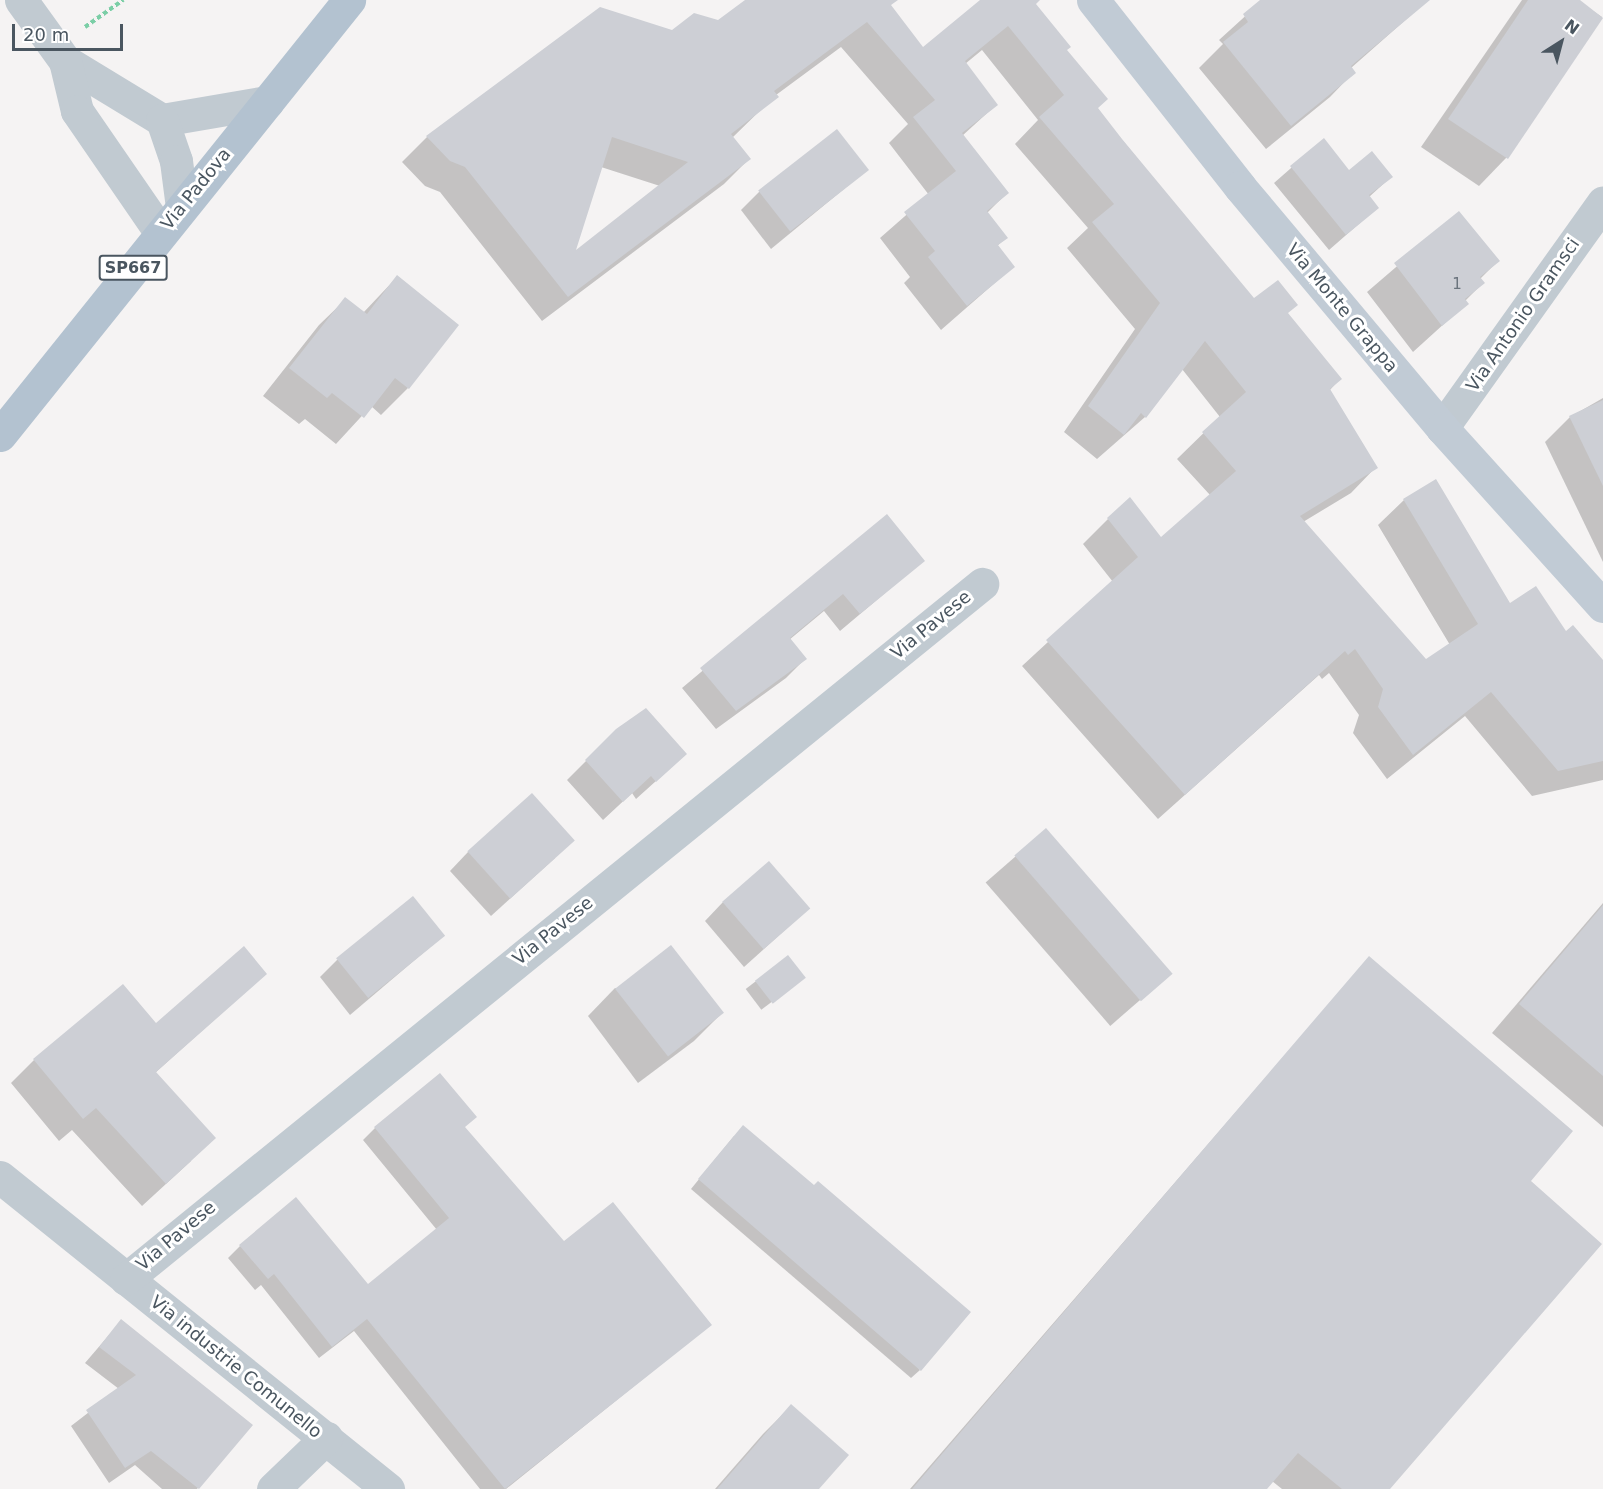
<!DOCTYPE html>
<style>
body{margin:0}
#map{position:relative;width:1603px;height:1489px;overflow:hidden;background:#f5f3f3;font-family:"DejaVu Sans",sans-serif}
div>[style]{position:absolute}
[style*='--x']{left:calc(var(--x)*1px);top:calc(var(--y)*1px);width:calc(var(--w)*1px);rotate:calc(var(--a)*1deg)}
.shadow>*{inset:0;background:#0003;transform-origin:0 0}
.building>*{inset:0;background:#cdcfd5;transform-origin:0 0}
.path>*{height:4px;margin-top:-2px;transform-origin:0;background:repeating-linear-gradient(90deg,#7bcea6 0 4.5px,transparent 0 7.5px)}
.street>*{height:33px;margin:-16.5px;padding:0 16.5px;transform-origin:16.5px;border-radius:16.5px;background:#c1cad1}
.secondary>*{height:33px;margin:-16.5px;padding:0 16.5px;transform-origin:16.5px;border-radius:16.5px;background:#c1cbd5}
.primary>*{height:33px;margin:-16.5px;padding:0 16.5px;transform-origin:16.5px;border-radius:16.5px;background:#b3c2d0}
span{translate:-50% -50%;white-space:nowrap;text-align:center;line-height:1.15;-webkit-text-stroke:6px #fff;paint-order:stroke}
.number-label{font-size:15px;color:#6b747d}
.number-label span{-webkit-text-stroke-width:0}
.shield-label span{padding:2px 4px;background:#fff;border:2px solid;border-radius:4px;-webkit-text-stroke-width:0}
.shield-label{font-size:16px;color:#4a5660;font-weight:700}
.street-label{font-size:18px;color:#4a5660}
.north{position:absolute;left:1531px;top:12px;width:60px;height:60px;-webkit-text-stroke:4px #fff;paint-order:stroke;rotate:36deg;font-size:16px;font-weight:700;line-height:24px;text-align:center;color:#4a5660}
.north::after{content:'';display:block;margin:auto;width:21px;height:27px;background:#4a5660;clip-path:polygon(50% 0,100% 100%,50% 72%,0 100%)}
.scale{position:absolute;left:12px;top:24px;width:111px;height:27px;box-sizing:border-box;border:3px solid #4a5660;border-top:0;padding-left:8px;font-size:18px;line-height:21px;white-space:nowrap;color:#4a5660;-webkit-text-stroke:4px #fff;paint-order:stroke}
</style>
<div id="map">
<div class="shadow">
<div style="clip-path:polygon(evenodd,747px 0,885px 0,922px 49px,983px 0,1031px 0,1096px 108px,1254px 301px,1287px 314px,1340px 379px,1329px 391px,1376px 467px,1351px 493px,1303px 522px,1425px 661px,1450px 645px,1378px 525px,1404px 500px,1509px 605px,1566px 633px,1603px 662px,1603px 780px,1532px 796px,1465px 716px,1387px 779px,1353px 733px,1359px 715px,1329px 673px,1322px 679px,1319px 675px,1158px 819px,1022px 666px,1113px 582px,1083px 544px,1108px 519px,1161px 539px,1210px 495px,1177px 459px,1220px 417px,1182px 369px,1145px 417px,1097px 459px,1064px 432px,1135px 329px,1067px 248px,1088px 228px,1015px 144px,1038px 120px,982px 50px,965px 64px,996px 105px,962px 136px,1007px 193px,987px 213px,1006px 238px,997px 246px,1013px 267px,941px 330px,904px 283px,910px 277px,880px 238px,929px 195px,889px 143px,908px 124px,841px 47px,776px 95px,732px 138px,749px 159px,724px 184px,542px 321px,440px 192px,425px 186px,402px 162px,427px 137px,600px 9px,673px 31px,718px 22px,747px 0,601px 167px,660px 186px,573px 254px,601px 167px)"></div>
<div style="clip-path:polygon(1263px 0,1428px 0,1351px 68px,1354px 72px,1330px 97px,1266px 149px,1199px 68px,1223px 44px,1219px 40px)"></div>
<div style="clip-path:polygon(1522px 0,1577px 0,1602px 17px,1506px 158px,1479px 186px,1421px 147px)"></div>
<div style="clip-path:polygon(1323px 140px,1349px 172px,1391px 177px,1369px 197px,1377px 208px,1329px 250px,1274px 183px)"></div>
<div style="clip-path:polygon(867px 170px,771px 249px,741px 210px,759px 192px)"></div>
<div style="clip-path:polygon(1459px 213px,1498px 261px,1480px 279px,1483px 283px,1465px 301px,1467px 303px,1413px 352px,1367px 292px)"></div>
<div style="clip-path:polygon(397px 277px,408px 388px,381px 415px,371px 406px,336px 444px,305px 419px,299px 424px,263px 396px,319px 325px,346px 299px,363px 313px)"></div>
<div style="clip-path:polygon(1603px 398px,1603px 562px,1545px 442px,1570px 417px)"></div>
<div style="clip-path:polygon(887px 516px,923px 561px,840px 631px,824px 611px,789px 640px,805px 659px,786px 678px,716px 729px,682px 688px)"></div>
<div style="clip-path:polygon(616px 731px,666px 772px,636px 799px,632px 793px,603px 820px,567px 780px)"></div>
<div style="left:1046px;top:830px;width:190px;height:80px;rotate:49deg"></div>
<div style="clip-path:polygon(468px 852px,555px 858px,491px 916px,450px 871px)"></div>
<div style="clip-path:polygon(723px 902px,808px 909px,744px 967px,705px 921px)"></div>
<div style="clip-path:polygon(1603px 903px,1603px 1127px,1492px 1033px)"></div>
<div style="clip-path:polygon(443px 936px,350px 1015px,320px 977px,337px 960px)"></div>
<div style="left:788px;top:957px;width:26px;height:53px;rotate:53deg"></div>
<div style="clip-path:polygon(1369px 958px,1529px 1181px,1389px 1489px,1282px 1489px,1272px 1481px,1265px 1489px,910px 1489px)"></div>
<div style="clip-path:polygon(265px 974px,155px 1073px,191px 1161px,142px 1206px,72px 1130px,59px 1141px,11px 1083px,34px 1060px,155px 1025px)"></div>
<div style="clip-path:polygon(615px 988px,722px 1013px,694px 1041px,638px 1083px,588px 1016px)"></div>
<div style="clip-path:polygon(375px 1128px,464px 1128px,563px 1243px,710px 1325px,506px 1489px,480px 1489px,354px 1331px,319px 1358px,261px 1285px,255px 1290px,228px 1258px,240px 1246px,367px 1287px,437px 1230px,363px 1140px)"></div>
<div style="clip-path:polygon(734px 1136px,920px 1370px,911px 1378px,691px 1189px)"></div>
<div style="clip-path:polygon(121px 1321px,251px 1426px,197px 1489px,162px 1489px,135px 1465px,109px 1483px,71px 1426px,119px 1389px,85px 1363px)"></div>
<div style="clip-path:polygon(791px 1406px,817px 1489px,715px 1489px,763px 1434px)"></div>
</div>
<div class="building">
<div style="clip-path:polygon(evenodd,745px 0,898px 0,891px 5px,923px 47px,980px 0,1040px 0,1036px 4px,1071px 47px,1067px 50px,1108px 99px,1098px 108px,1122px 139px,1254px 298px,1278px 280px,1298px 305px,1288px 313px,1342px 379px,1330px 389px,1378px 468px,1300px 516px,1426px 659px,1478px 624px,1403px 499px,1436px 479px,1510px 603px,1536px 586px,1566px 631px,1573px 625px,1603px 660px,1603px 761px,1558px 771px,1491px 692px,1413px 755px,1378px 707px,1383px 689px,1355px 649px,1348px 655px,1345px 651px,1185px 795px,1046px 640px,1138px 557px,1107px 518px,1130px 497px,1161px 537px,1236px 471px,1202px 432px,1246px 392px,1205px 341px,1146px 418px,1141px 413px,1124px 435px,1088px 406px,1160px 303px,1092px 222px,1114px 204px,1039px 117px,1064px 95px,1008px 26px,965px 61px,998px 105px,962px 133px,1009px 193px,987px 211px,1008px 238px,998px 245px,1015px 267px,967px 306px,928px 257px,935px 251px,904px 212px,956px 171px,913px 117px,935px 100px,867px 22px,774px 91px,779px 97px,731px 134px,751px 159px,568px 297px,465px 167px,450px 161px,426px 136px,600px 7px,672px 30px,694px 13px,718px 20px,745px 0,612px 137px,688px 162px,576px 250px,612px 137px)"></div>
<div style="clip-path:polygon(1260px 0,1430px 0,1351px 66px,1356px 73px,1291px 126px,1223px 42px,1248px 22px,1243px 14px)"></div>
<div style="clip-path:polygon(1528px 0,1580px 0,1603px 18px,1508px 159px,1448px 119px)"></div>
<div style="left:837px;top:129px;width:52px;height:100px;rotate:52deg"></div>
<div style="clip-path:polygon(1324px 138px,1349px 170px,1372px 151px,1393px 177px,1369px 195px,1379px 208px,1346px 235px,1290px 166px)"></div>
<div style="clip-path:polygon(1459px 211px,1500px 261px,1480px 277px,1485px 283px,1465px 299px,1469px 304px,1442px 326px,1394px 263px)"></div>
<div style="clip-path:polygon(397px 275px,459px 325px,409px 389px,395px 378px,364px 418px,332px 393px,327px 398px,289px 368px,345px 297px,367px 314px)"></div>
<div style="clip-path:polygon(1603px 400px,1603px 486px,1569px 416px)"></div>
<div style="clip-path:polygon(887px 514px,925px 561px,860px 614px,843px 594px,790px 638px,807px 659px,736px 711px,700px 668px)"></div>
<div style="clip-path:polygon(646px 708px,687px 754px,656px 782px,651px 776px,623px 802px,585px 760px,616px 729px)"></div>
<div style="left:532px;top:793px;width:64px;height:87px;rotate:48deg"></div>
<div style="left:1046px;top:828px;width:193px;height:42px;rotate:49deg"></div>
<div style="left:769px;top:861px;width:63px;height:62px;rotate:49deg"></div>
<div style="left:413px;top:896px;width:51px;height:99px;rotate:51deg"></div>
<div style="clip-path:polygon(1603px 905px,1603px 1076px,1519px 1004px)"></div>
<div style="left:671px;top:945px;width:86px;height:71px;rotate:52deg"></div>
<div style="clip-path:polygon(244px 946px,267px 974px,156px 1072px,216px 1138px,166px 1184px,96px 1108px,83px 1119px,33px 1059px,123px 984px,156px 1023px)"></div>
<div style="left:788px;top:955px;width:29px;height:42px;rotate:52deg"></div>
<div style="clip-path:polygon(1369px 956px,1573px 1131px,1531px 1181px,1602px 1244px,1390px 1489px,1342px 1489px,1298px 1453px,1267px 1489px,912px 1489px)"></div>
<div style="clip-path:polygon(440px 1073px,477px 1117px,465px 1127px,564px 1241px,613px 1202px,712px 1325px,505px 1489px,367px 1319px,332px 1347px,274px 1274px,268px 1279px,239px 1245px,296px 1197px,368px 1284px,449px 1218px,374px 1127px)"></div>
<div style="clip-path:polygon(743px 1125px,814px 1185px,818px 1181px,971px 1312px,921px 1371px,698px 1179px)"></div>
<div style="clip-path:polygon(121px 1319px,253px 1425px,199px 1489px,151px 1451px,125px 1468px,86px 1410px,136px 1375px,99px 1347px)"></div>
<div style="clip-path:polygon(791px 1404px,849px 1455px,819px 1489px,717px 1489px)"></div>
</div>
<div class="path">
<div style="--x:85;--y:27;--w:47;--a:-35.4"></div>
</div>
<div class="street">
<div style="--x:21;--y:0;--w:75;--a:54.2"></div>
<div style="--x:65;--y:61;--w:114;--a:31.3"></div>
<div style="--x:162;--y:120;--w:107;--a:-9.7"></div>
<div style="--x:65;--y:61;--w:51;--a:76.5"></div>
<div style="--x:77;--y:111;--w:148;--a:55.5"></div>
<div style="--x:162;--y:120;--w:43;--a:71.1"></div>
<div style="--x:176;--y:161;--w:46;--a:82.6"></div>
<div style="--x:1442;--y:428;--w:277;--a:-54.5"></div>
<div style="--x:0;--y:1177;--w:498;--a:38.8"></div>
<div style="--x:126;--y:1279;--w:1103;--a:-39.07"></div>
<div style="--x:273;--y:1489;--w:74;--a:-43.9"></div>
</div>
<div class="secondary">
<div style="--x:1093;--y:0;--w:238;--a:51.8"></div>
<div style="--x:1240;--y:187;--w:314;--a:50"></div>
<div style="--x:1442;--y:428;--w:240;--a:47.9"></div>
</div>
<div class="primary">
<div style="--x:0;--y:435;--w:558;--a:-51.26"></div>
</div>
<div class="number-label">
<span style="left:1457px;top:285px">1</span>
</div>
<div class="shield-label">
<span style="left:133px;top:268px">SP667</span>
</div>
<div class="street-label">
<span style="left:196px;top:189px;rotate:-51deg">Via Padova</span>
<span style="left:1342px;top:308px;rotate:50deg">Via Monte Grappa</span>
<span style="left:1523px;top:315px;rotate:-55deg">Via Antonio Gramsci</span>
<span style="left:931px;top:625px;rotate:-39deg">Via Pavese</span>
<span style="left:553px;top:931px;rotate:-39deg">Via Pavese</span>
<span style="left:176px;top:1236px;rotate:-40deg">Via Pavese</span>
<span style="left:236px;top:1367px;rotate:39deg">Via industrie Comunello</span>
</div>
<div class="north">N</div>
<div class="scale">20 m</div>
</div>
